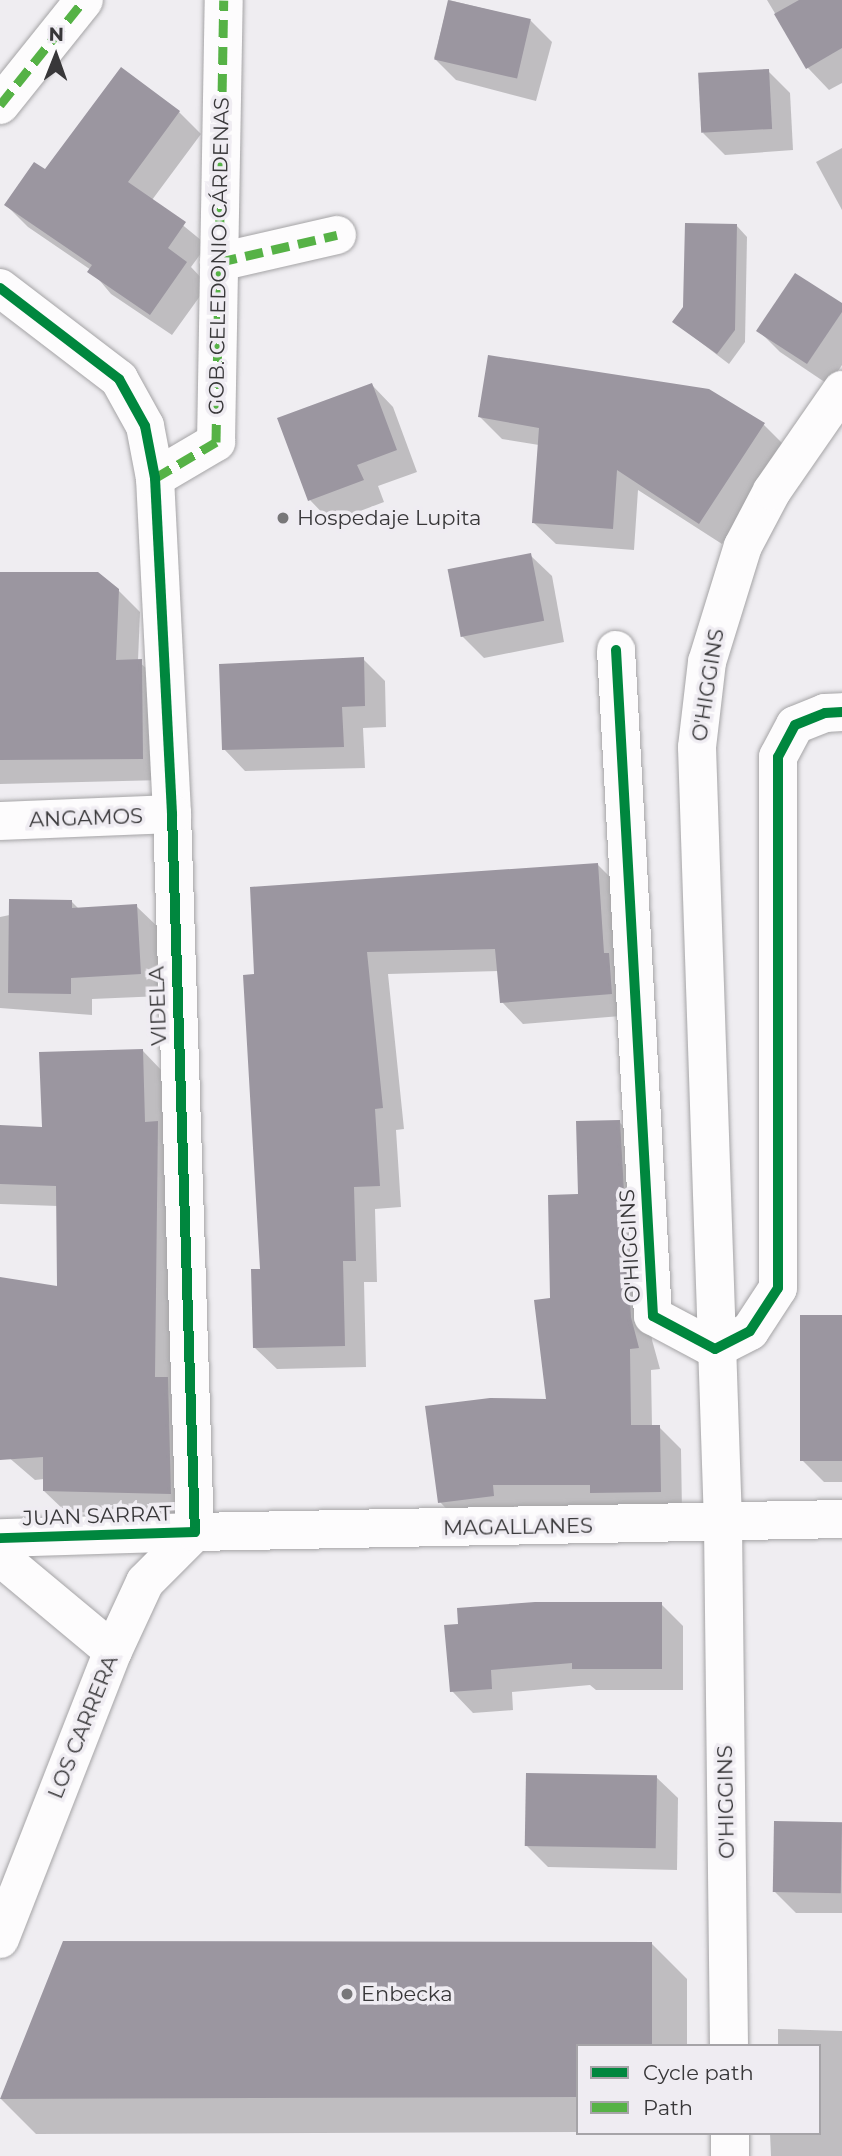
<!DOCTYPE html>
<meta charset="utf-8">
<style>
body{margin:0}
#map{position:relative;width:842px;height:2156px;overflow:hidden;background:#efedf1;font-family:Montserrat,sans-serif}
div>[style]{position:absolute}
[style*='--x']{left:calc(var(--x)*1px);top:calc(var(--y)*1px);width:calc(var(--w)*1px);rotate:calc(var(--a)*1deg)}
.shadow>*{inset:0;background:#0003}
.building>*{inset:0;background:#9b96a0;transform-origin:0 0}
.roads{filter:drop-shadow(0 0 2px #a5a4a6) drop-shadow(0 0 2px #a5a4a6)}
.street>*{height:38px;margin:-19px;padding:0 19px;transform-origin:19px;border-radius:19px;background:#fdfcfd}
.secondary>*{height:38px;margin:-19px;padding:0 19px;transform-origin:19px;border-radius:19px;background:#fdfcfd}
.highway>*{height:38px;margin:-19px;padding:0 19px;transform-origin:19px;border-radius:19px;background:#fdfcfd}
.quiet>*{height:9px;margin-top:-4.5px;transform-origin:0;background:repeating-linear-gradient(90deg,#56b246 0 18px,transparent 0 27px)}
.cycleway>*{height:10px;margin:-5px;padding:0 5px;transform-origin:5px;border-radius:5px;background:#00873e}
.dots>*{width:19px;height:19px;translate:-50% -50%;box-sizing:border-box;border:4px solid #efecf2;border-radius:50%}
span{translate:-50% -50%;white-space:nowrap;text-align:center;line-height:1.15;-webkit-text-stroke:7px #efecf2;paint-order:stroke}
.street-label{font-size:21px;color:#383739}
.poi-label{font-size:21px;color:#383739}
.left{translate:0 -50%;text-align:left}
.legend{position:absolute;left:576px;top:2044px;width:245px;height:91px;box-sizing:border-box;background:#efecf2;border:2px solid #a6a4a8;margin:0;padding:9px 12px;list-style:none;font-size:21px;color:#383739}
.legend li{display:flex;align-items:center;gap:14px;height:35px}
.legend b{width:35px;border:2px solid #a6a4a8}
.north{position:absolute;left:21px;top:21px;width:70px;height:70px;-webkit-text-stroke:5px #efecf2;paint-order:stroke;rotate:1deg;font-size:19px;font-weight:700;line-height:28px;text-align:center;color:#383739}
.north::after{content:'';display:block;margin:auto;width:24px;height:32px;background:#383739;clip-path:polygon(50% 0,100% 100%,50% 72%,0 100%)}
</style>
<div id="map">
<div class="shadow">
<div style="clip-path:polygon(449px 0,530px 20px,552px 42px,536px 101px,456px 80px,434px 58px)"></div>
<div style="clip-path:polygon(767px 0,842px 0,842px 83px,829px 90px,808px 68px)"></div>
<div style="clip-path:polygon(768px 71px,790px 93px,793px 150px,725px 155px,703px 133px)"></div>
<div style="clip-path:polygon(179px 112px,201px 134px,152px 200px,207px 245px,191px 267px,208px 285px,172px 335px,111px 294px,91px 270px,28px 227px,6px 205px,46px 172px)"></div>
<div style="clip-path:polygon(842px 148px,842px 210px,816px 162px)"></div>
<div style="clip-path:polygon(736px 225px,747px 237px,745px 342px,729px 364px,674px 322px)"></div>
<div style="clip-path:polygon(842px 306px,842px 365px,829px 385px,780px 352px,758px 330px)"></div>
<div style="clip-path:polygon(372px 385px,393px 407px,417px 472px,378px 486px,384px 502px,331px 522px,310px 500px)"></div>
<div style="clip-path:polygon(480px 417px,764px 425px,785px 446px,722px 544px,638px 490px,634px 550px,556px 544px,534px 523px,539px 445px,502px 439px)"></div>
<div style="clip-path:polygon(530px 555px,552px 576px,564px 642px,484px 658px,462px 636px)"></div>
<div style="clip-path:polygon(0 574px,118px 590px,140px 612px,138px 661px,163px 683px,164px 780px,0 784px)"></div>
<div style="clip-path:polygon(363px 659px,385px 681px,386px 727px,363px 728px,365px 768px,245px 771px,224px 749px)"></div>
<div style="clip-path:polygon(598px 865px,619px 886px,633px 1015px,523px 1024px,502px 1002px,499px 971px,388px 974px,404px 1129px,396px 1130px,401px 1207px,375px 1209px,377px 1282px,364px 1282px,366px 1367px,277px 1369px,255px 1348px,262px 1270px,256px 975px)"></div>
<div style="clip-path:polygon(72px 902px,79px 909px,136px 906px,158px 927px,162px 996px,92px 999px,92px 1015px,0 1008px,0 917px)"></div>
<div style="clip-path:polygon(143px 1051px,164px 1073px,192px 1515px,66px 1512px,44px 1491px,44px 1479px,35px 1480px,0 1450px,0 1279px,59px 1288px,58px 1206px,0 1204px,0 1126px,44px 1129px)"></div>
<div style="clip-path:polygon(619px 1122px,641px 1143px,652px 1340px,660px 1369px,651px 1370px,652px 1427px,659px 1427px,681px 1449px,682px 1513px,606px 1506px,514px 1506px,515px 1517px,461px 1524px,440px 1502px,548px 1401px,552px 1300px,580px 1196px)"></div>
<div style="clip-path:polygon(842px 1317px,842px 1482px,824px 1482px,802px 1460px)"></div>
<div style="clip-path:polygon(661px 1604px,683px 1626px,683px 1690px,596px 1690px,590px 1685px,512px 1692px,513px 1710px,473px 1713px,452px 1691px,460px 1625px)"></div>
<div style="clip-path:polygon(656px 1777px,678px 1798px,677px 1870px,548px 1867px,527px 1846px)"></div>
<div style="clip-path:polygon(842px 1824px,842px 1913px,796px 1913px,774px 1891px)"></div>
<div style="clip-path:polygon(652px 1944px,687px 1979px,687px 2046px,578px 2046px,578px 2132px,36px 2134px,1px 2099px)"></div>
<div style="clip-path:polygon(778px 2029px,842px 2031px,842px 2156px,771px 2156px,770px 2133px,819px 2133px,819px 2046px,778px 2046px)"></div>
</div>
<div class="building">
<div style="left:448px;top:0;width:85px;height:61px;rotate:13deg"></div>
<div style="clip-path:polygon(799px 0,842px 0,842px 48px,806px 69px,774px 14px)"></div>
<div style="clip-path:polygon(121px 67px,180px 111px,128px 182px,186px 222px,168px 248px,187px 262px,150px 315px,87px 272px,92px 265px,4px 205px,34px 162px,45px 169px)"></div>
<div style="left:769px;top:69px;width:60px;height:71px;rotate:87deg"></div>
<div style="clip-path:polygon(685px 223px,737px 224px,735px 330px,717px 354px,672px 322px,683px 307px)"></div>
<div style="clip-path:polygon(795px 273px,842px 303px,842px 312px,807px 364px,756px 331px)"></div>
<div style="clip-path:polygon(488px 355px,709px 389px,765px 423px,699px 524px,617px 470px,613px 529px,532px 523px,539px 428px,478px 417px)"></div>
<div style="clip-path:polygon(372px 383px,397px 450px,357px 465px,364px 480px,308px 501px,277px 418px)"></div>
<div style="left:531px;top:553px;width:69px;height:85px;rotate:79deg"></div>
<div style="clip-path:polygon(0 572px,98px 572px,119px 589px,116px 660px,142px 659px,143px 759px,0 760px)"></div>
<div style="clip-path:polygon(364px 657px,365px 706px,342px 707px,344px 747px,222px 750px,219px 664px)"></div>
<div style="clip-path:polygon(598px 863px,604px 953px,609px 953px,612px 994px,500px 1003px,495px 949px,367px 952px,383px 1108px,375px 1109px,380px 1186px,354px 1187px,356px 1261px,343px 1261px,345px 1346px,253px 1348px,251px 1269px,260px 1269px,243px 975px,254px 974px,250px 887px)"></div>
<div style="clip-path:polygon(9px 899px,72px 900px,72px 908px,137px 904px,141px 974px,71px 978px,71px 994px,8px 993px)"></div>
<div style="clip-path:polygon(143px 1049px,145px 1122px,158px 1121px,155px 1377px,168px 1377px,171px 1494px,43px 1491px,43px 1457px,0 1460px,0 1277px,57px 1286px,56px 1186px,0 1184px,0 1125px,42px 1127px,39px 1052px)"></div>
<div style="clip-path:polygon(620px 1120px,631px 1317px,639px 1348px,630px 1349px,631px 1425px,660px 1425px,661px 1492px,590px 1493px,590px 1485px,493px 1485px,494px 1496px,438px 1503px,425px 1406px,490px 1398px,546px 1399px,534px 1300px,550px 1298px,548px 1195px,578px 1194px,576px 1121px)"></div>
<div style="left:800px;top:1315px;width:42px;height:146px"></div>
<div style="clip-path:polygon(535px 1602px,662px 1602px,662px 1669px,572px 1669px,572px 1663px,491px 1670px,492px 1689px,450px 1692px,444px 1625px,458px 1624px,457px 1608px)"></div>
<div style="left:526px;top:1773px;width:131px;height:73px;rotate:1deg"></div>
<div style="left:774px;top:1821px;width:68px;height:71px;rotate:1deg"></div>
<div style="clip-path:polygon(63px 1941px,652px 1942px,652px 2046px,578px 2046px,578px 2097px,0 2099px)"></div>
</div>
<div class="roads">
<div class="street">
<div style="--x:0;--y:105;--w:134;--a:-51.3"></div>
<div style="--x:219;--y:262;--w:121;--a:-12.9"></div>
<div style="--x:0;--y:288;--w:150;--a:37.4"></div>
<div style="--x:119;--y:379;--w:54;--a:61"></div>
<div style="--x:145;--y:426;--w:53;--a:79.1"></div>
<div style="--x:155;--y:478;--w:336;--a:87.1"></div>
<div style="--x:172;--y:814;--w:718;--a:88.17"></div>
<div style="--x:195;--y:1532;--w:195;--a:178.2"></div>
<div style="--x:155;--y:478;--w:71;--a:-30.5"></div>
<div style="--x:216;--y:442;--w:442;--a:-89"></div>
<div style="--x:616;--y:650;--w:667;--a:86.82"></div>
<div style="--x:653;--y:1316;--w:70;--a:28"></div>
<div style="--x:715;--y:1349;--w:39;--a:-27"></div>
<div style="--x:750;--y:1331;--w:51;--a:-56.9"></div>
<div style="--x:778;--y:1288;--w:531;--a:-90"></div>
<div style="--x:778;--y:757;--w:36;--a:-62"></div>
<div style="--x:795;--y:725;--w:32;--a:-22"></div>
<div style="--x:825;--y:713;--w:17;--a:-3"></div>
<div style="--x:0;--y:821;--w:172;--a:-2.3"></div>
<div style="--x:0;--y:1557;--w:147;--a:39.8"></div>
</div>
<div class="secondary">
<div style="--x:0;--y:1939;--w:309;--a:-68.6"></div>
<div style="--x:113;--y:1651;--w:76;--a:-65.1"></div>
<div style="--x:145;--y:1582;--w:71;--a:-45"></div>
<div style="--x:195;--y:1532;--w:647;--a:-1.15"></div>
</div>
<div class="highway">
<div style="--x:729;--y:2046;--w:523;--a:-90.66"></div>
<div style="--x:723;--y:1523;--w:776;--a:-91.92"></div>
<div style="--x:697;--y:747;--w:86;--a:-83.3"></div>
<div style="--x:707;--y:662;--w:121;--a:-72.8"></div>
<div style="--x:743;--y:546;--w:62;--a:-62.2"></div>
<div style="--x:772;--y:491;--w:123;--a:-55.3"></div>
<div style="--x:730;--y:2133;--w:23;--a:90"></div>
</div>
</div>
<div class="quiet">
<div style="--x:0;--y:105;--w:134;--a:-51.3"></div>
<div style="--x:219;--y:262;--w:121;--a:-12.9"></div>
<div style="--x:155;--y:478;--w:71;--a:-30.5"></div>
<div style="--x:216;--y:442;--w:442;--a:-89"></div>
</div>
<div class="cycleway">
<div style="--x:0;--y:288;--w:150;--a:37.4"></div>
<div style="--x:119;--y:379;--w:54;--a:61"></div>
<div style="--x:145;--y:426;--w:53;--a:79.1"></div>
<div style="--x:155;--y:478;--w:336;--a:87.1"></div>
<div style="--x:172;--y:814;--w:718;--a:88.17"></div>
<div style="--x:195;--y:1532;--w:195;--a:178.2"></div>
<div style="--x:616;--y:650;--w:667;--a:86.82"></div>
<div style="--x:653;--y:1316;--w:70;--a:28"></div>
<div style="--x:715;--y:1349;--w:39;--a:-27"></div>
<div style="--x:750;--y:1331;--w:51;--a:-56.9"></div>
<div style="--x:778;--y:1288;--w:531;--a:-90"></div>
<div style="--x:778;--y:757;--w:36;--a:-62"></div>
<div style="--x:795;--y:725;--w:32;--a:-22"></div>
<div style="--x:825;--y:713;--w:17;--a:-3"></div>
</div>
<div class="dots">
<div style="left:283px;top:518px;background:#787779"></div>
<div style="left:347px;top:1994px;background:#787779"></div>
</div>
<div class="street-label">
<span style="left:219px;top:256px;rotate:-89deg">GOB. CELEDONIO CÁRDENAS</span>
<span style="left:708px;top:685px;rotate:-81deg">O'HIGGINS</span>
<span style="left:86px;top:818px;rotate:-2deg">ANGAMOS</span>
<span style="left:158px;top:1006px;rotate:-92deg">VIDELA</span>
<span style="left:630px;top:1246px;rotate:-93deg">O'HIGGINS</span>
<span style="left:97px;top:1516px;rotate:-2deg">JUAN SARRAT</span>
<span style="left:518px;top:1527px;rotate:-1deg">MAGALLANES</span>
<span style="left:83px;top:1727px;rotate:-68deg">LOS CARRERA</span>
<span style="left:726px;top:1802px;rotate:-91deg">O'HIGGINS</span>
</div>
<div class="poi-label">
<span class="left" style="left:297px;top:518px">Hospedaje Lupita</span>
<span class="left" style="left:361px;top:1994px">Enbecka</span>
</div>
<ul class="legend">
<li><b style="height:9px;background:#00873e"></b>Cycle path</li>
<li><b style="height:9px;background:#56b246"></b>Path</li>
</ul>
<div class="north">N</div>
</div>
